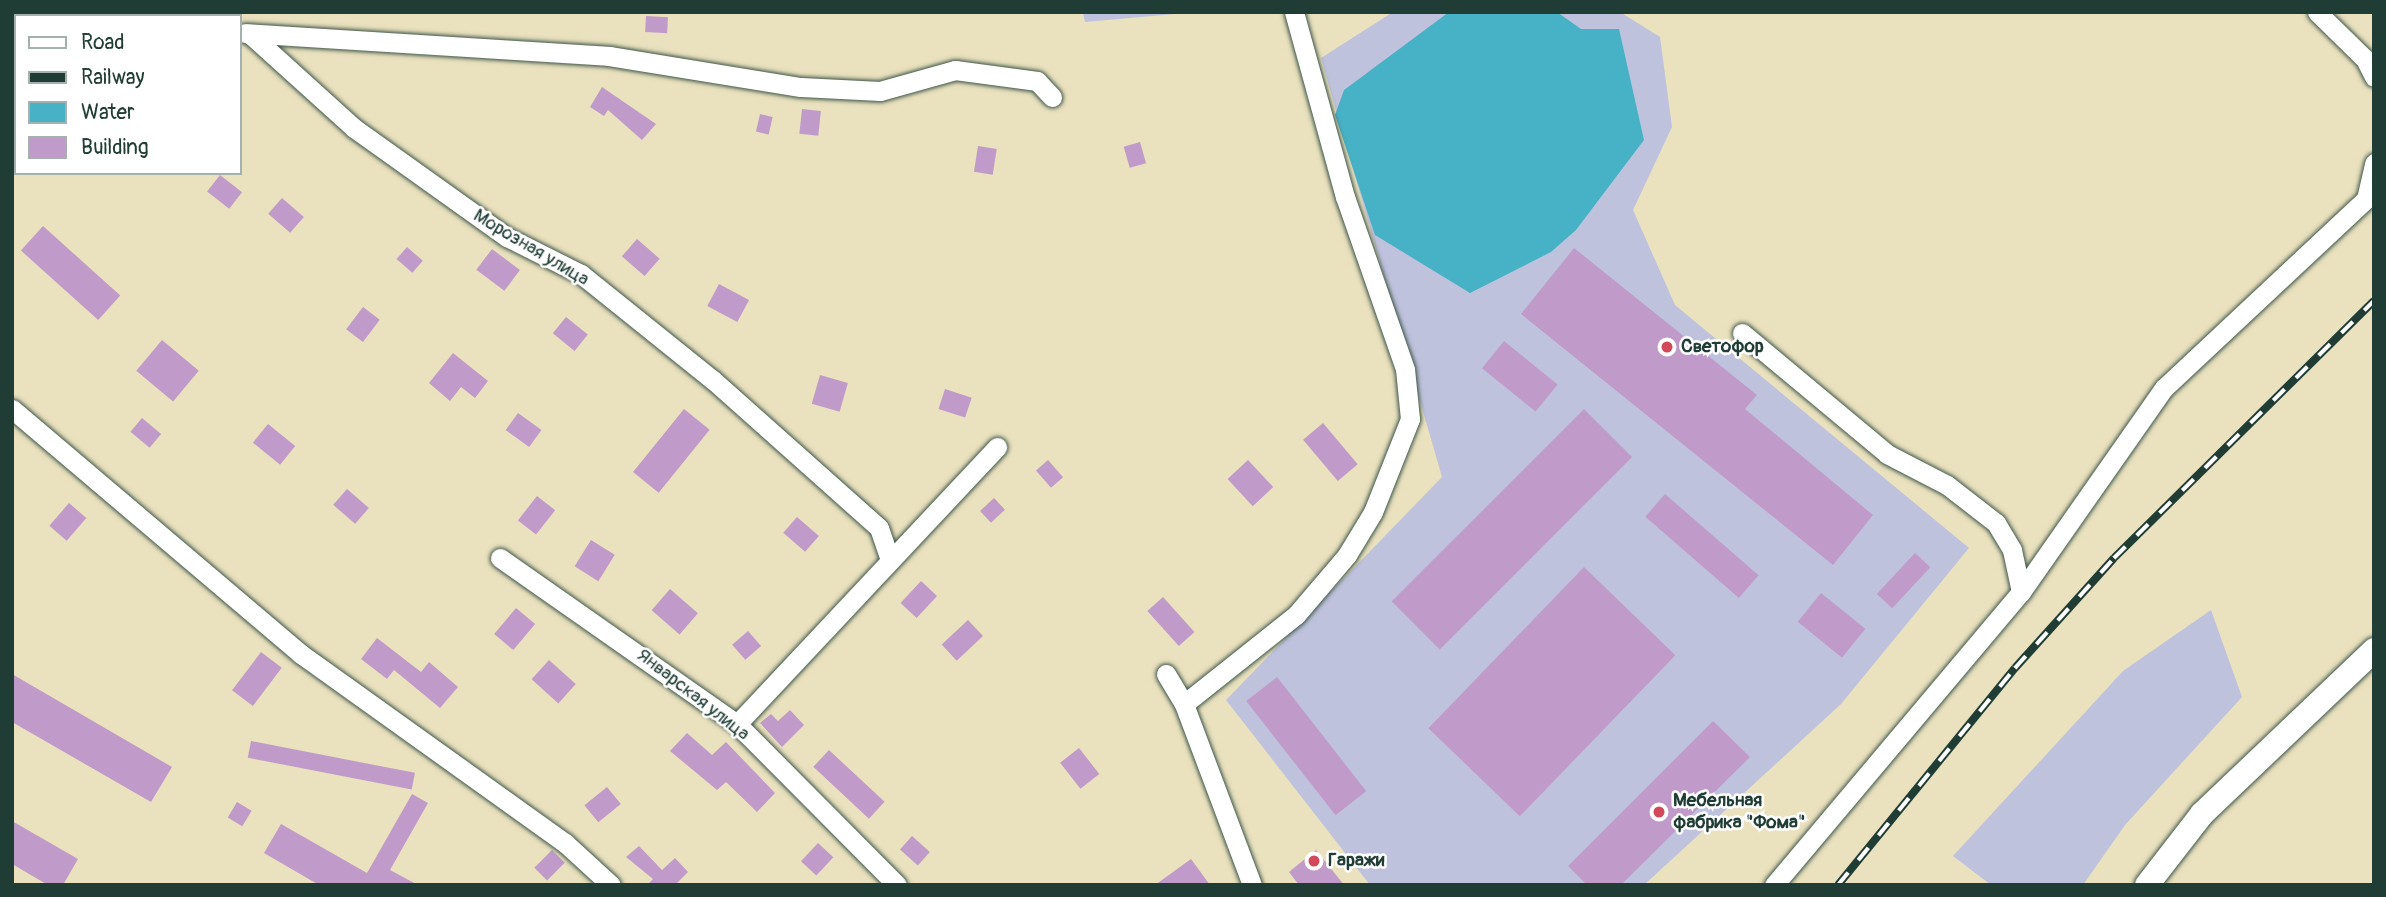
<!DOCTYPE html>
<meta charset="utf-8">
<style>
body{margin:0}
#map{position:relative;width:2386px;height:897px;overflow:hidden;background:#eae1be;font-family:Pangolin,sans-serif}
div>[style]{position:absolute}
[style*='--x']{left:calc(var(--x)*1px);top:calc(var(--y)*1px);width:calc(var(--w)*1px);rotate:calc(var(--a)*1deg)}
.industrial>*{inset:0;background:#bfc2dd}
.water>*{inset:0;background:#47b2c5}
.building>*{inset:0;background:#c09bca;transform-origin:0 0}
.roads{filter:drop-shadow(0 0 2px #3d5649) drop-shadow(0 0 2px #3d5649)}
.minor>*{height:19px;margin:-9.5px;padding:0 9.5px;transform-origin:9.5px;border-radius:9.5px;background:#fff}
.major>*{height:24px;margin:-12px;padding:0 12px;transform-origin:12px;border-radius:12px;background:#fff}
.rail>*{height:8px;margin-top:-4px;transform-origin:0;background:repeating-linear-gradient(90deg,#fff 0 16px,#1f3d34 0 32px);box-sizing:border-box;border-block:2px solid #1f3d34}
.dots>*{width:19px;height:19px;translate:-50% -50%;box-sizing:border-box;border:4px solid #fff;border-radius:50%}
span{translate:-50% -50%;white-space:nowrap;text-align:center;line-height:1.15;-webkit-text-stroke:5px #fff;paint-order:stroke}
.street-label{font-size:19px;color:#1f3d34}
.poi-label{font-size:19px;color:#1f3d34;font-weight:700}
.left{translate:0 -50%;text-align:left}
.frame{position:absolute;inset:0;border:14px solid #1f3d34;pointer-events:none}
.legend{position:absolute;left:14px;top:14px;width:228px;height:161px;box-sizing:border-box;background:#fff;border:2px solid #a5b1ae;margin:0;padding:9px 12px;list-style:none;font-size:21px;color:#1f3d34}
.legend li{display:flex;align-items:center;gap:14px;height:35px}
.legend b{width:35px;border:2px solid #a5b1ae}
</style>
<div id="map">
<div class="industrial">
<div style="clip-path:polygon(1083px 12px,1197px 12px,1085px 22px)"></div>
<div style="clip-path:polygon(1393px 12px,1620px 12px,1660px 37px,1672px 127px,1633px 210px,1675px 305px,1969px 548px,1841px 704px,1644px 885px,1370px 885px,1226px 700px,1442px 477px,1321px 58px)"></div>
<div style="clip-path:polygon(2211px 610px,2242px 697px,2125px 825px,2083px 885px,1991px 885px,1953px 856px,2123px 671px)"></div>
</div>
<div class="water">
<div style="clip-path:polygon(1449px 12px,1557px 12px,1581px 29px,1619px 29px,1644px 140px,1576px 230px,1551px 252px,1470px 293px,1375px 235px,1335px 115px,1344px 90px)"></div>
</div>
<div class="building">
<div style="left:646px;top:16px;width:22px;height:16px;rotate:3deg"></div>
<div style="clip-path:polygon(602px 87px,656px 124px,642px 140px,608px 110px,604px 116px,590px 107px)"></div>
<div style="left:802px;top:109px;width:19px;height:25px;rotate:6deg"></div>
<div style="left:760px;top:114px;width:13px;height:18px;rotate:13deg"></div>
<div style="left:1140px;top:142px;width:22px;height:17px;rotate:74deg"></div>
<div style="left:978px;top:146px;width:19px;height:26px;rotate:9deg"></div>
<div style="left:220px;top:175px;width:28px;height:21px;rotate:38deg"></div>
<div style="left:282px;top:198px;width:29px;height:21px;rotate:41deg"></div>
<div style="left:43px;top:226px;width:104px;height:33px;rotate:42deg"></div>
<div style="left:637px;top:239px;width:30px;height:23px;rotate:41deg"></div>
<div style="left:407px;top:247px;width:21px;height:16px;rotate:41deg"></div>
<div style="clip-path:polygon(1574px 248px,1757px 395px,1745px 409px,1873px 515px,1833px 565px,1521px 314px)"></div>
<div style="left:492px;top:249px;width:35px;height:26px;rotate:37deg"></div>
<div style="left:719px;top:284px;width:34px;height:25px;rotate:28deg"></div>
<div style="left:363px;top:307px;width:21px;height:28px;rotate:37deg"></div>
<div style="left:566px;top:317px;width:28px;height:21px;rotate:39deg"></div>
<div style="left:162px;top:340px;width:48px;height:40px;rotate:40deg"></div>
<div style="left:1504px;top:341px;width:69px;height:35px;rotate:39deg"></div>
<div style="clip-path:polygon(453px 353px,488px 381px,475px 398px,461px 387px,450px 401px,429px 383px)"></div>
<div style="left:820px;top:375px;width:29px;height:30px;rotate:16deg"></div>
<div style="left:945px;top:389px;width:28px;height:21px;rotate:18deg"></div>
<div style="left:684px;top:409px;width:33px;height:81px;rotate:39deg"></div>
<div style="left:1584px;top:409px;width:68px;height:272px;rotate:45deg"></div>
<div style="left:518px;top:413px;width:29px;height:21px;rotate:36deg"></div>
<div style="left:142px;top:418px;width:25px;height:18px;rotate:40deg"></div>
<div style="left:1323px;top:423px;width:54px;height:26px;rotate:50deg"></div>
<div style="left:268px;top:424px;width:35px;height:24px;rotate:39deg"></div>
<div style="left:1048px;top:460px;width:23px;height:16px;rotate:49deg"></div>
<div style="left:1248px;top:460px;width:37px;height:28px;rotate:47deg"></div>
<div style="left:347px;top:489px;width:29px;height:21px;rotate:41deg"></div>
<div style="left:1665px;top:494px;width:124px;height:30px;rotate:41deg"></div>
<div style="left:537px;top:496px;width:23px;height:31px;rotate:38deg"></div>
<div style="left:994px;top:498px;width:16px;height:19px;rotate:47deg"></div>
<div style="left:69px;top:503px;width:23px;height:30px;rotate:41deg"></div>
<div style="left:797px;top:517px;width:29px;height:21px;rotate:41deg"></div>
<div style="left:591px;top:540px;width:28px;height:31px;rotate:32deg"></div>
<div style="left:1915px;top:553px;width:21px;height:56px;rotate:43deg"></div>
<div style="left:1584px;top:567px;width:127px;height:224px;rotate:44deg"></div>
<div style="left:921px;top:581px;width:22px;height:30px;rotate:43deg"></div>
<div style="left:670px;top:589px;width:37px;height:28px;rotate:41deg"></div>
<div style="left:1821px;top:593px;width:57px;height:37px;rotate:39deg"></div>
<div style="left:1163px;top:597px;width:47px;height:21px;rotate:48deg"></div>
<div style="left:516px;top:608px;width:25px;height:34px;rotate:40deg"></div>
<div style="left:968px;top:620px;width:22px;height:36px;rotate:47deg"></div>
<div style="left:748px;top:631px;width:20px;height:21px;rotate:49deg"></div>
<div style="clip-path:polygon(377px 638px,421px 672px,429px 662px,458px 687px,440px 708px,394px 670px,387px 679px,361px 659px)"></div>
<div style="left:261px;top:652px;width:26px;height:48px;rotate:37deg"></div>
<div style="left:549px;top:660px;width:36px;height:26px;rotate:42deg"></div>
<div style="clip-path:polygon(12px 674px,172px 767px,151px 802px,12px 722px)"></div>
<div style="left:1277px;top:677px;width:145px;height:39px;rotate:52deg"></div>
<div style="clip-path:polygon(790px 710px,804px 725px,782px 747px,760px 723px,771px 714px,778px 721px)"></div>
<div style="clip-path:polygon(1713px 721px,1750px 757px,1621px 885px,1587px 885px,1568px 866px)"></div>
<div style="clip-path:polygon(687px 733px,712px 755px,726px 742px,775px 793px,757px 812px,726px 782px,717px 790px,670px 751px)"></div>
<div style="left:251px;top:741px;width:167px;height:17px;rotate:11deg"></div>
<div style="left:1079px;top:748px;width:33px;height:24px;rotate:52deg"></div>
<div style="left:829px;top:750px;width:76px;height:23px;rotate:43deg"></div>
<div style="left:607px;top:787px;width:22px;height:29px;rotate:51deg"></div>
<div style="clip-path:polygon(412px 794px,428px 803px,390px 870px,418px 885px,319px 885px,264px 853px,281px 824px,367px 873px)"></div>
<div style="left:237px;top:802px;width:17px;height:18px;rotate:31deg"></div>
<div style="clip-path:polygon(12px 821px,78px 859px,63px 885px,48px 885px,12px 864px)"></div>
<div style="left:912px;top:836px;width:24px;height:18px;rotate:42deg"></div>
<div style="left:818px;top:843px;width:21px;height:25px;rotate:43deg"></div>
<div style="clip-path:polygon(639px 846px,662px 870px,675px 858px,688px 872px,675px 885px,647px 885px,653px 879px,626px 857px)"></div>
<div style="left:552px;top:850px;width:18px;height:25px;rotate:45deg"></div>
<div style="clip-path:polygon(1316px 850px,1344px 885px,1299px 885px,1289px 872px)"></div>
<div style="clip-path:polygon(1191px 859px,1210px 885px,1155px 885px)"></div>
</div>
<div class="roads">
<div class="minor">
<div style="--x:47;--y:12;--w:26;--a:9"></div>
<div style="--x:2317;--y:12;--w:67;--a:44.4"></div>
<div style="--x:2365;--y:59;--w:20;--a:63"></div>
<div style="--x:245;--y:33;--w:365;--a:3.6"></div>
<div style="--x:609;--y:56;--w:194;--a:9.2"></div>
<div style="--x:801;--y:87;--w:79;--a:2.9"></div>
<div style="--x:880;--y:91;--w:78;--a:-15.6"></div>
<div style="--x:955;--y:70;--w:83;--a:7.6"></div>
<div style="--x:1037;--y:81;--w:22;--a:47"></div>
<div style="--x:250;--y:34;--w:140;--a:42.1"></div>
<div style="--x:354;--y:128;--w:188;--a:35.5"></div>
<div style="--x:507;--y:237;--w:83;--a:26.6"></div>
<div style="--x:581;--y:274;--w:169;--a:38.8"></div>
<div style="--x:713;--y:380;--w:222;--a:41.7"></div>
<div style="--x:879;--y:528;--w:34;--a:71"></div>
<div style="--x:1742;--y:333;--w:189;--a:39.8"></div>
<div style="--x:1887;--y:454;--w:68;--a:27.3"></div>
<div style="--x:1947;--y:485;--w:62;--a:37.8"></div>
<div style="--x:1996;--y:523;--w:31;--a:59"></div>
<div style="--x:2012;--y:550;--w:43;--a:77.9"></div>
<div style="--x:12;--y:409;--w:379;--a:40.3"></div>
<div style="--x:301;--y:654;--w:325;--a:35.6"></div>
<div style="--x:565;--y:843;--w:62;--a:42.4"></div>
<div style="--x:500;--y:558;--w:289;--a:35"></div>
<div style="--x:737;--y:724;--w:227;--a:45.2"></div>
<div style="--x:1166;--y:674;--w:35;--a:59"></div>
<div style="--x:737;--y:724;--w:380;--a:-46.8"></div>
<div style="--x:1252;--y:885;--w:193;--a:-110.6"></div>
<div style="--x:1184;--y:704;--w:143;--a:-38.5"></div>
<div style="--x:1296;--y:615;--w:79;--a:-49.6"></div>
<div style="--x:1347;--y:555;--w:50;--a:-58.8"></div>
<div style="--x:1373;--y:512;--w:100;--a:-68.3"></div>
<div style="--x:1410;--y:419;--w:50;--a:-95.7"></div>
<div style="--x:1405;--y:369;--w:182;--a:-109.2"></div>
<div style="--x:1345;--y:197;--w:192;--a:-105.4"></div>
<div style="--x:1774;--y:885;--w:383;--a:-49.9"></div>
<div style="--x:2021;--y:592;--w:249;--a:-55"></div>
<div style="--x:2164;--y:388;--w:277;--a:-43.1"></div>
<div style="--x:2366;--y:199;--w:37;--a:-77"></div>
</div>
<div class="major">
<div style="--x:2147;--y:885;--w:90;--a:-52.2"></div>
<div style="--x:2202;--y:814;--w:238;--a:-43.6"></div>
</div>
</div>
<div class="rail">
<div style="--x:1838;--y:885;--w:280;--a:-50.8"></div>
<div style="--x:2015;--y:668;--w:148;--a:-48"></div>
<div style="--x:2114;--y:558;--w:366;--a:-44.7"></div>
</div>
<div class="dots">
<div style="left:1667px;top:347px;background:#d1495b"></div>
<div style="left:1659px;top:812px;background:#d1495b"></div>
<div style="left:1314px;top:861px;background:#d1495b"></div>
</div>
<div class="street-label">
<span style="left:531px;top:248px;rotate:31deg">Морозная улица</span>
<span style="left:693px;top:695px;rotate:38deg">Январская улица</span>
</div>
<div class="poi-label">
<span class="left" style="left:1681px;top:347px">Светофор</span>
<span class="left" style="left:1673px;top:812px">Мебельная<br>фабрика "Фома"</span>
<span class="left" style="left:1328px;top:861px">Гаражи</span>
</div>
<div class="frame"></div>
<ul class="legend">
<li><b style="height:9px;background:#fff"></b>Road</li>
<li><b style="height:9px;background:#1f3d34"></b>Railway</li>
<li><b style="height:19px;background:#47b2c5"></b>Water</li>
<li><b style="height:19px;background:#c09bca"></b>Building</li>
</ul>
</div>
